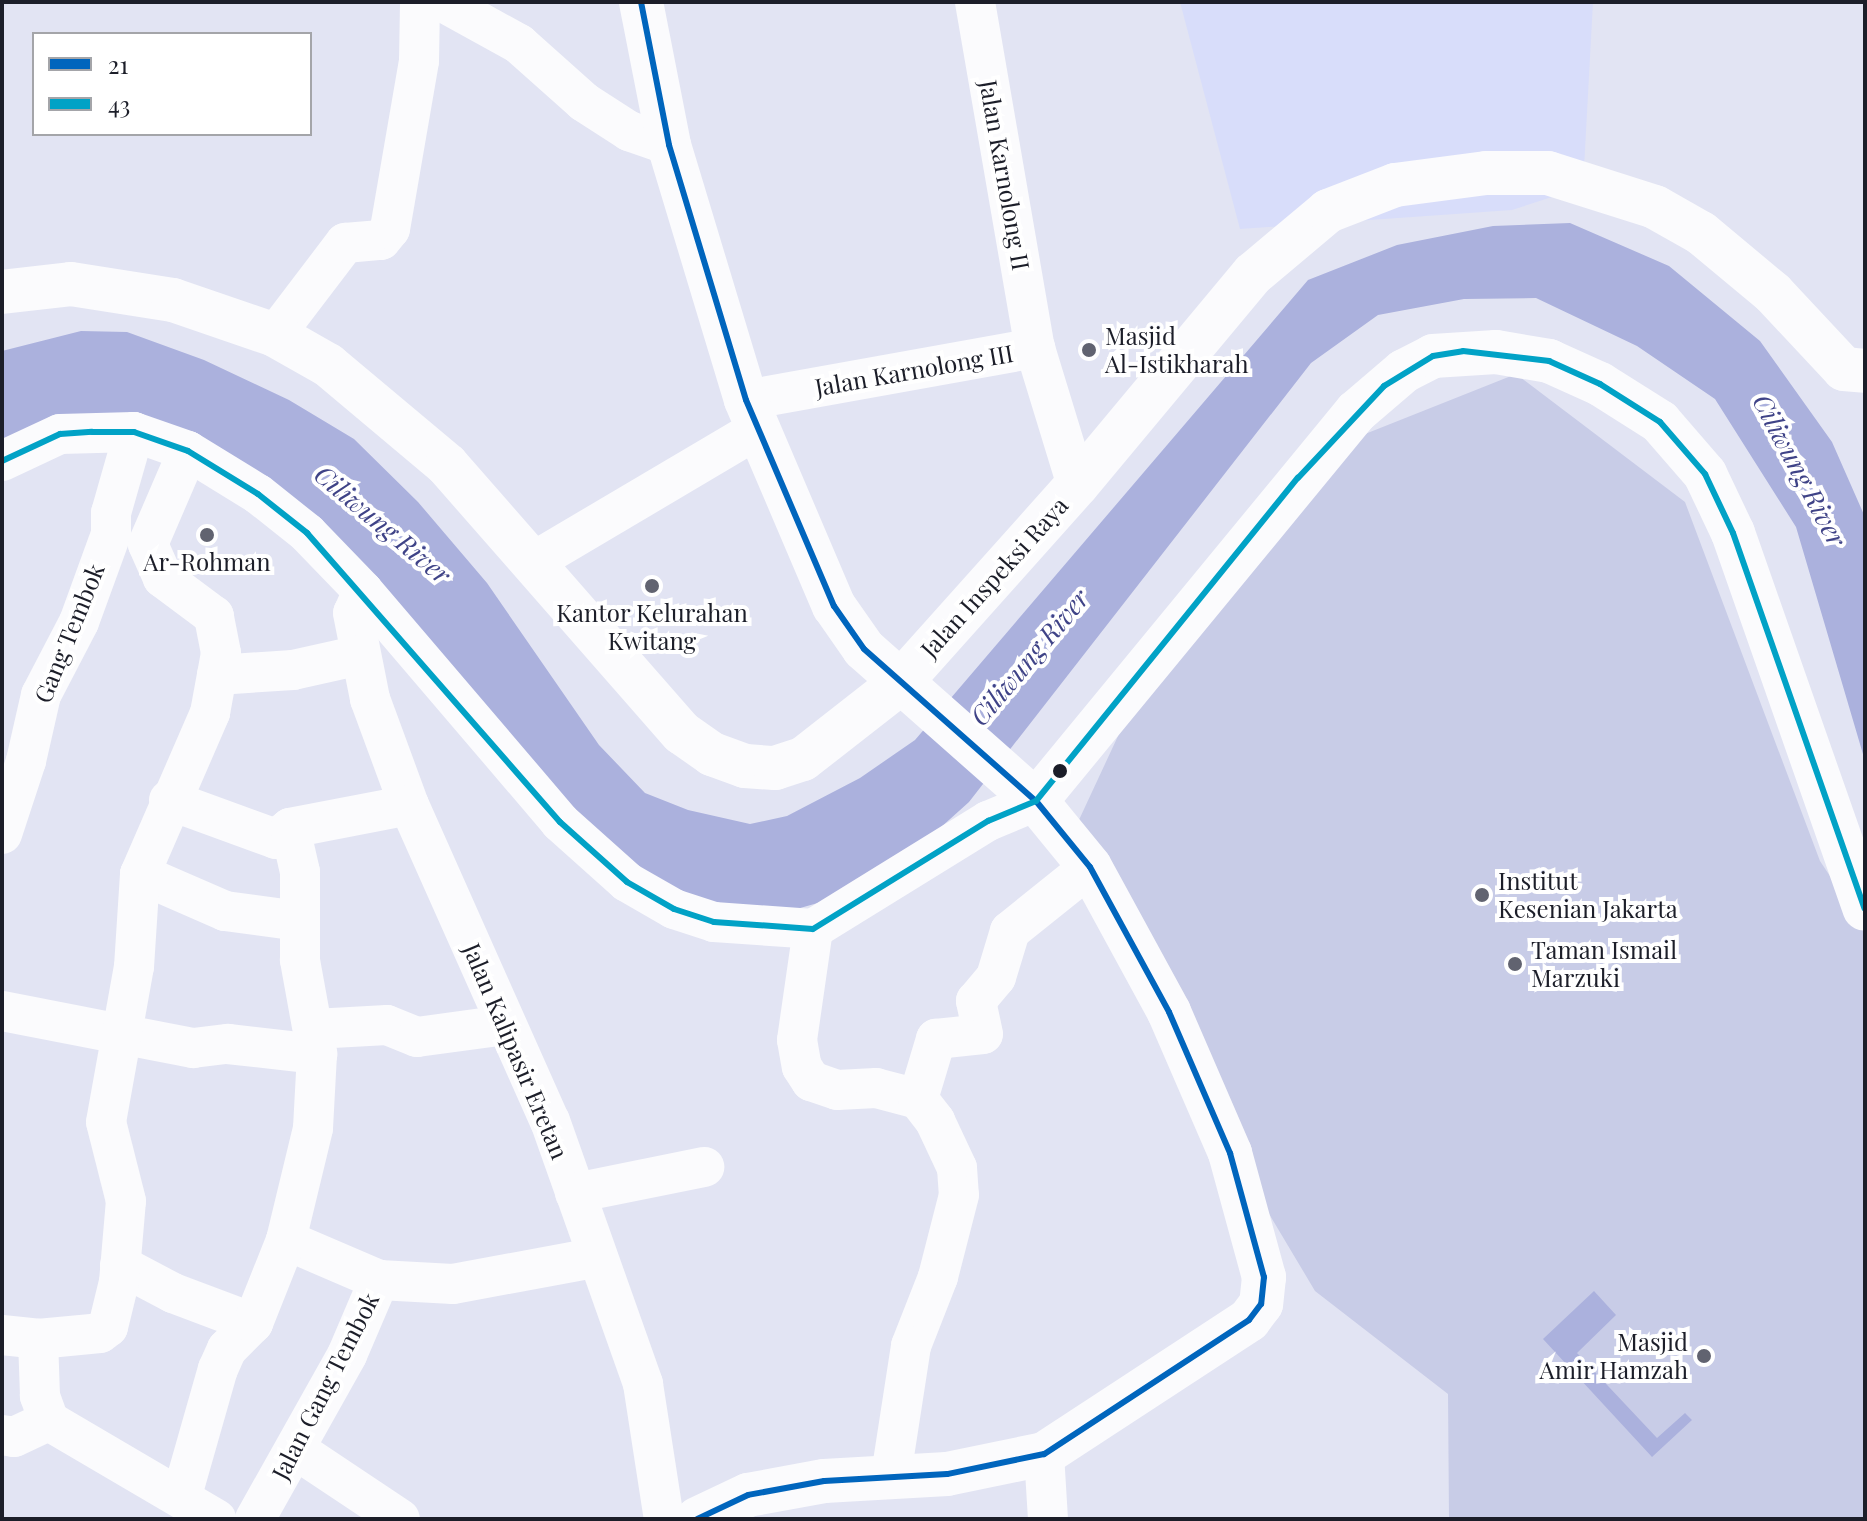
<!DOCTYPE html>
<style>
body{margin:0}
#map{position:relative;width:1867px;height:1521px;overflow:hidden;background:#e2e4f3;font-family:"Playfair Display",serif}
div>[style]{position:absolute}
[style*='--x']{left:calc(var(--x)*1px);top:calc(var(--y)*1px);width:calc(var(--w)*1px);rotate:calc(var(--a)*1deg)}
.built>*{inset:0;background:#d8ddfa}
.green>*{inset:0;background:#c8cce7}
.water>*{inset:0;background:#abb1dd}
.street>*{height:40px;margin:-20px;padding:0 20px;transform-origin:20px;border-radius:20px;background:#fbfbfd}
.secondary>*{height:44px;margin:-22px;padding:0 22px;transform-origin:22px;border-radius:22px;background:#fbfbfd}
.bus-1>*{height:6px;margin:-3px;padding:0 3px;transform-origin:3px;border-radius:3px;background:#0065bd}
.bus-2>*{height:6px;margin:-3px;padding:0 3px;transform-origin:3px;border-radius:3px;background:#01a2c6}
.dots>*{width:22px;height:22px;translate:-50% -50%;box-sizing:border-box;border:4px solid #fff;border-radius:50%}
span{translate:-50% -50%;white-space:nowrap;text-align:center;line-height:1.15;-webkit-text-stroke:8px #fff;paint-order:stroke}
.street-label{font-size:24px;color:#1c1e29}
.poi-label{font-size:24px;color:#1c1e29}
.left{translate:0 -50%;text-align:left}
.right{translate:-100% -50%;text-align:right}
.water-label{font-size:26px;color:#3f4387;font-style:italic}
.frame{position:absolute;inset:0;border:4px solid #1c1e29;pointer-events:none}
.legend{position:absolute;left:32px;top:32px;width:280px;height:104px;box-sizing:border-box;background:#fff;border:2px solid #a4a5a9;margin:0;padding:10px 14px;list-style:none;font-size:24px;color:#1c1e29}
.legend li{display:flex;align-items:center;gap:16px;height:40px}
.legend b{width:40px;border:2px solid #a4a5a9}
</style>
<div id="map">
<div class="built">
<div style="clip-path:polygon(1180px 2px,1593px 2px,1583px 187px,1512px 210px,1240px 229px)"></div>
</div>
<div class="green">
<div style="clip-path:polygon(1516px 374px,1685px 502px,1820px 861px,1865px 929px,1865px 1519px,1449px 1519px,1448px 1394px,1315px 1291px,1265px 1207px,1078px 822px,1145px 678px,1355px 438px)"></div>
</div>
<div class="water">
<div style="clip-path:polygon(1570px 223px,1669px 266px,1760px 341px,1832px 442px,1865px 517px,1865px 761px,1796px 527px,1715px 399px,1637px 346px,1536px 298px,1464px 299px,1378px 315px,1311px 363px,969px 802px,910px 855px,839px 897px,786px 912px,748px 916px,636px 878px,190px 445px,2px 441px,2px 351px,81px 331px,127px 332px,204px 360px,289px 400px,354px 439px,418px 502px,487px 583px,599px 745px,645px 793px,688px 810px,750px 824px,787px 816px,860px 778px,915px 740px,1308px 280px,1397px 245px,1493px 226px)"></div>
<div style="clip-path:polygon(1594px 1291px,1616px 1315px,1577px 1353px,1657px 1438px,1685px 1413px,1692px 1420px,1652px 1457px,1543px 1339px)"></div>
</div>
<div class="street">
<div style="--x:443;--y:2;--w:87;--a:28.9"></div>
<div style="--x:519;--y:44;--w:87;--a:41.7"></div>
<div style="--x:584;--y:102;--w:54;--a:32.8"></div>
<div style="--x:629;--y:131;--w:42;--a:19.3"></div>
<div style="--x:975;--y:2;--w:351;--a:80.2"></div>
<div style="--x:1035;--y:348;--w:143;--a:73"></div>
<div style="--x:275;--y:335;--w:116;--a:-52.7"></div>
<div style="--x:345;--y:243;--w:36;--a:-5"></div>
<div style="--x:381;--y:240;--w:14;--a:-51"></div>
<div style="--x:390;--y:229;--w:170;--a:-80.2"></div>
<div style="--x:419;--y:61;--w:59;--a:-89"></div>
<div style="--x:746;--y:400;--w:294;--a:-10.2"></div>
<div style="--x:2;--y:461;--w:64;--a:-25"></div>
<div style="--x:60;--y:434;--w:74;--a:-1.5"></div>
<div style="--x:134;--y:432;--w:57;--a:19.4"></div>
<div style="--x:188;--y:451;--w:82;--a:31.6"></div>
<div style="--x:258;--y:494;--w:63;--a:38.5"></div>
<div style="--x:307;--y:533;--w:81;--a:46"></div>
<div style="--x:363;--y:591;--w:304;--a:49.5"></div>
<div style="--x:560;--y:822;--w:90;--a:41.8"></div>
<div style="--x:627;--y:882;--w:54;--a:29.9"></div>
<div style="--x:674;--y:909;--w:42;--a:18"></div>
<div style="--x:714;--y:922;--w:99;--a:4"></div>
<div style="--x:813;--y:929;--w:206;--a:-31.7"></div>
<div style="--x:988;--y:821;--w:52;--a:-22.6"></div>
<div style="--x:533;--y:562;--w:261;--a:-30.6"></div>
<div style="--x:363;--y:591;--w:24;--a:114"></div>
<div style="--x:353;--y:613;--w:88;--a:78.8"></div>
<div style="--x:370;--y:699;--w:113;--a:69.8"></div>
<div style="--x:409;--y:805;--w:346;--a:66"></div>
<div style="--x:550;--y:1121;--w:279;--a:70.5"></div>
<div style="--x:643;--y:1384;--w:137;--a:81.2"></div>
<div style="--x:217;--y:675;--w:76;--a:-3.8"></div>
<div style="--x:293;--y:670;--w:69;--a:-12.6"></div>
<div style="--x:169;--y:800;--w:114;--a:20"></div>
<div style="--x:276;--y:839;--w:18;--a:-38"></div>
<div style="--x:290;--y:828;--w:121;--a:-10.9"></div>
<div style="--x:2;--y:834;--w:77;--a:-71.8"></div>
<div style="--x:26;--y:761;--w:68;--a:-77.2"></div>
<div style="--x:41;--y:695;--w:82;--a:-62.5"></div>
<div style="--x:79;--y:622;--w:94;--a:-70"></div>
<div style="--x:111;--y:534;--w:21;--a:-90"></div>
<div style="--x:111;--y:513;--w:84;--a:-74.1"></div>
<div style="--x:140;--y:874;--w:93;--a:23.5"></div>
<div style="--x:225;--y:911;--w:75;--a:7.7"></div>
<div style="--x:813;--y:929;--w:112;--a:98.2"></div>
<div style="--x:797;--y:1040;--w:27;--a:80"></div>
<div style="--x:802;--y:1067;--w:17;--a:57"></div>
<div style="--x:811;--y:1081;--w:28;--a:19"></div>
<div style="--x:837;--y:1090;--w:39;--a:-3"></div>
<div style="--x:876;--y:1088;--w:43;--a:14.7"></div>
<div style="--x:918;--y:1099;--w:28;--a:52"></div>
<div style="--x:935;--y:1121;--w:52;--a:64.9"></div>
<div style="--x:957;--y:1168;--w:27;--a:86"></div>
<div style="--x:959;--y:1195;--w:85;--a:104.4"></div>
<div style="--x:938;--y:1277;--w:74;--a:111.4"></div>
<div style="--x:911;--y:1346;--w:131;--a:98.8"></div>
<div style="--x:2;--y:1011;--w:195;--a:11"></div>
<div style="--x:193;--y:1048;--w:35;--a:-7"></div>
<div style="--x:228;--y:1044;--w:90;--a:6.4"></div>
<div style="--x:314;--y:1029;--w:73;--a:-3.1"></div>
<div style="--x:387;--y:1025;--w:32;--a:22"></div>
<div style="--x:417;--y:1037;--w:90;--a:-7.7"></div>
<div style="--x:918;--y:1099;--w:63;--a:-73.3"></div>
<div style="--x:936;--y:1039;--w:47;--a:-6.1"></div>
<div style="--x:983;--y:1034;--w:34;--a:-102"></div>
<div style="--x:976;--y:1001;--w:31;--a:-50"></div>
<div style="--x:996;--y:977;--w:48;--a:-73.1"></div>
<div style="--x:1010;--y:931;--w:102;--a:-38.7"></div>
<div style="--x:575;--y:1193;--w:132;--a:-11.4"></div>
<div style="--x:286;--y:1240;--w:101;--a:23.3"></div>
<div style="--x:379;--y:1280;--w:74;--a:3.1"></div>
<div style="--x:453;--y:1284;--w:147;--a:-10.5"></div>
<div style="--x:120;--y:1265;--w:60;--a:27.8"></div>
<div style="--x:173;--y:1293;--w:85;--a:20.6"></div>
<div style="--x:2;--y:1335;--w:36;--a:6"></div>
<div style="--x:49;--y:1421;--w:27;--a:-110"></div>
<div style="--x:40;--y:1396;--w:57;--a:-92"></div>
<div style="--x:38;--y:1339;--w:62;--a:-5.5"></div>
<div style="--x:100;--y:1333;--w:10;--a:-37"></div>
<div style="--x:108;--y:1327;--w:46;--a:-76.3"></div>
<div style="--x:119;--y:1282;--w:81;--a:-85.1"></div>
<div style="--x:126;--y:1201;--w:81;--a:-104.2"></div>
<div style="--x:106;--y:1122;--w:158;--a:-79.8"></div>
<div style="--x:134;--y:967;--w:93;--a:-86.3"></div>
<div style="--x:140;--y:874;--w:176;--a:-66.5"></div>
<div style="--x:210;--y:713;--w:61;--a:-79.6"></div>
<div style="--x:221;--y:653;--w:38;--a:-101"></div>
<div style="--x:214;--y:616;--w:64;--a:-143.3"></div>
<div style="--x:163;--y:578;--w:37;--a:-114"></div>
<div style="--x:148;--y:544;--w:101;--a:-66.7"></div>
<div style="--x:2;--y:1435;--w:12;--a:9"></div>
<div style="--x:14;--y:1437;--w:38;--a:-25"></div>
<div style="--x:49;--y:1421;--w:194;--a:30.4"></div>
<div style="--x:295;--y:1449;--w:126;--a:33.7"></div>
<div style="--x:1044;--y:1454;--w:65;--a:86.5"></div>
<div style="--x:182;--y:1495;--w:131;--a:-74.1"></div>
<div style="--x:218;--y:1369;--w:22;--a:-66"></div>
<div style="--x:227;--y:1349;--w:37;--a:-45"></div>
<div style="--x:253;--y:1323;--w:89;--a:-68.3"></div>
<div style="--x:286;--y:1240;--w:115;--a:-76.4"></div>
<div style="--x:313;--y:1128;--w:74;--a:-86.9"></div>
<div style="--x:317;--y:1054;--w:96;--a:-100.3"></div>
<div style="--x:300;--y:960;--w:88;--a:-90"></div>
<div style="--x:300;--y:872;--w:45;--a:-102.8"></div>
<div style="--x:255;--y:1519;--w:188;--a:-60.7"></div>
<div style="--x:347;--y:1355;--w:82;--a:-66.9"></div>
</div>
<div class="secondary">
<div style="--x:641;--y:2;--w:146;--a:78.9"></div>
<div style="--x:669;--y:145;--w:266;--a:73.2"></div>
<div style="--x:746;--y:400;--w:224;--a:66.9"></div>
<div style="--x:834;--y:606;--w:52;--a:55.1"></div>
<div style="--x:864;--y:649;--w:230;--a:41.5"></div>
<div style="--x:1036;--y:801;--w:85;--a:50.7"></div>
<div style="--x:1090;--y:867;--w:165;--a:61.4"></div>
<div style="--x:1169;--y:1012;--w:154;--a:66.6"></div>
<div style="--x:1230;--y:1153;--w:129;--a:74.7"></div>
<div style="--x:1264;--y:1277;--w:27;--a:96"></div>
<div style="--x:1261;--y:1304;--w:20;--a:127"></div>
<div style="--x:1249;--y:1320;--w:245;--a:146.8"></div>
<div style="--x:1044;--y:1454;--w:99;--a:168.3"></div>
<div style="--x:947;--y:1474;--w:123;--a:176.7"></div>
<div style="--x:824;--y:1481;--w:77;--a:169.6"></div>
<div style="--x:748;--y:1495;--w:56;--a:154.8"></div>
<div style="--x:2;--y:292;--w:69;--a:-6.6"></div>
<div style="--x:71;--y:284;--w:103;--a:8.9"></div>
<div style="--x:173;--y:300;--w:108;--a:18.9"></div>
<div style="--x:275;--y:335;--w:61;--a:29.5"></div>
<div style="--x:328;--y:365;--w:155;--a:40"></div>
<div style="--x:447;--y:465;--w:356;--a:48.8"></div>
<div style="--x:682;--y:733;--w:37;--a:35"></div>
<div style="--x:712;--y:754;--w:35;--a:20"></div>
<div style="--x:745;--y:766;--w:30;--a:4"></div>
<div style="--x:775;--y:768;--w:29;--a:-18"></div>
<div style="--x:803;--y:759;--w:122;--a:-38"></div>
<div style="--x:899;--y:684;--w:267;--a:-48.2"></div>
<div style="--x:1077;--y:485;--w:275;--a:-50.2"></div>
<div style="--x:1253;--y:274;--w:98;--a:-40"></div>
<div style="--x:1328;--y:211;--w:72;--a:-21.2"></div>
<div style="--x:1395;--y:185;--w:92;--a:-7.5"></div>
<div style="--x:1486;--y:173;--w:62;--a:0"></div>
<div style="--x:1548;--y:173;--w:112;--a:17.6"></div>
<div style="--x:1655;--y:207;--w:53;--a:29.5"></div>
<div style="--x:1701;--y:233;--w:94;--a:39.8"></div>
<div style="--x:1773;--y:293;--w:104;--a:46.9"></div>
<div style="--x:1844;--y:369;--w:21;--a:5"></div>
<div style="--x:1036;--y:801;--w:504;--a:-50.56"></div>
<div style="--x:1356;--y:412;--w:63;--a:-40.5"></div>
<div style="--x:1404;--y:371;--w:33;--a:-27"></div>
<div style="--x:1433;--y:356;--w:63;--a:-3.6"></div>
<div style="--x:1496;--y:352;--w:54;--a:9.6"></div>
<div style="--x:1549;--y:361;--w:56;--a:24.3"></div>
<div style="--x:1600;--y:384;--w:71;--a:32.3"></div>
<div style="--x:1660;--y:422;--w:69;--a:49.1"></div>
<div style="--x:1705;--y:474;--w:65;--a:64.6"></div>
<div style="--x:1733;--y:533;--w:398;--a:70.7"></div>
</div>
<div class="bus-1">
<div style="--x:641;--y:2;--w:146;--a:78.9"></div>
<div style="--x:669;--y:145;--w:266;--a:73.2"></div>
<div style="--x:746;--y:400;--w:224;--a:66.9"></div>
<div style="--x:834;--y:606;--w:52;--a:55.1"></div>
<div style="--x:864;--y:649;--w:230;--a:41.5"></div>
<div style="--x:1036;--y:801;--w:85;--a:50.7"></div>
<div style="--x:1090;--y:867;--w:165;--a:61.4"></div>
<div style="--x:1169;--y:1012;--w:154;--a:66.6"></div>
<div style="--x:1230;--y:1153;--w:129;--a:74.7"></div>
<div style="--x:1264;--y:1277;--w:27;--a:96"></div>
<div style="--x:1261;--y:1304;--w:20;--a:127"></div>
<div style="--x:1249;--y:1320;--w:245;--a:146.8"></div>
<div style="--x:1044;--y:1454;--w:99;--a:168.3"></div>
<div style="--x:947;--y:1474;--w:123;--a:176.7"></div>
<div style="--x:824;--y:1481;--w:77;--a:169.6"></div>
<div style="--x:748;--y:1495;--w:56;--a:154.8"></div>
</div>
<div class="bus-2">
<div style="--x:2;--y:461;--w:64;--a:-25"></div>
<div style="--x:60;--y:434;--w:32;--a:-4"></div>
<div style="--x:92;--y:432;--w:42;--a:0"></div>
<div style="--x:134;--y:432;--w:57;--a:19.4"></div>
<div style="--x:188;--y:451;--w:82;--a:31.6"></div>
<div style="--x:258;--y:494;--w:63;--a:38.5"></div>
<div style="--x:307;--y:533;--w:384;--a:48.8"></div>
<div style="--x:560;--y:822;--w:90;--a:41.8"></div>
<div style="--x:627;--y:882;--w:54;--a:29.9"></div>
<div style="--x:674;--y:909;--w:42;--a:18"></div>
<div style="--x:714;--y:922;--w:99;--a:4"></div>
<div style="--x:813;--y:929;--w:206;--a:-31.7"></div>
<div style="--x:988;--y:821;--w:52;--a:-22.6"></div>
<div style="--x:1036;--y:801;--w:416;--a:-51"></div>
<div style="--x:1298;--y:478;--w:126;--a:-46.9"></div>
<div style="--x:1384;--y:386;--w:57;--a:-31.5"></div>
<div style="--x:1433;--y:356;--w:30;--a:-9"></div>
<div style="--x:1463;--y:351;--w:87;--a:6.6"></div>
<div style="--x:1549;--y:361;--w:56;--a:24.3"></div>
<div style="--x:1600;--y:384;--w:71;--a:32.3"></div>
<div style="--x:1660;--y:422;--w:69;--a:49.1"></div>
<div style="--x:1705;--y:474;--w:65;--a:64.6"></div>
<div style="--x:1733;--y:533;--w:398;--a:70.7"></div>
</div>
<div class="dots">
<div style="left:1089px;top:350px;background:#616370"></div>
<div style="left:207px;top:535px;background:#616370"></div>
<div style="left:652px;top:586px;background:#616370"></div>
<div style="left:1060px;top:771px;background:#1c1e29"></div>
<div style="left:1482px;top:895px;background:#616370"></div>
<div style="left:1515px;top:964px;background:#616370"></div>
<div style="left:1704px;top:1356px;background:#616370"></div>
</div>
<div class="street-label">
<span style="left:1005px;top:175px;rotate:80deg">Jalan Karnolong II</span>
<span style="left:914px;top:370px;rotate:-10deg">Jalan Karnolong III</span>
<span style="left:994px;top:577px;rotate:-48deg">Jalan Inspeksi Raya</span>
<span style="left:69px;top:633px;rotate:-68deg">Gang Tembok</span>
<span style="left:516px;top:1051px;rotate:67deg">Jalan Kalipasir Eretan</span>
<span style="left:325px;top:1386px;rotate:-63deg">Jalan Gang Tembok</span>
</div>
<div class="poi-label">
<span class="left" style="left:1105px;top:350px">Masjid<br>Al-Istikharah</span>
<span style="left:207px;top:562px">Ar-Rohman</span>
<span style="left:652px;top:627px">Kantor Kelurahan<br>Kwitang</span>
<span class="left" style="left:1498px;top:895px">Institut<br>Kesenian Jakarta</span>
<span class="left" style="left:1531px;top:964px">Taman Ismail<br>Marzuki</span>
<span class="right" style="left:1688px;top:1356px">Masjid<br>Amir Hamzah</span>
</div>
<div class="water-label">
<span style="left:1800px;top:470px;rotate:62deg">Ciliwung River</span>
<span style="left:383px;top:524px;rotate:40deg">Ciliwung River</span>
<span style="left:1029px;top:657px;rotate:-50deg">Ciliwung River</span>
</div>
<div class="frame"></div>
<ul class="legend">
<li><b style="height:10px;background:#0065bd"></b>21</li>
<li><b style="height:10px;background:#01a2c6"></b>43</li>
</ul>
</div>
